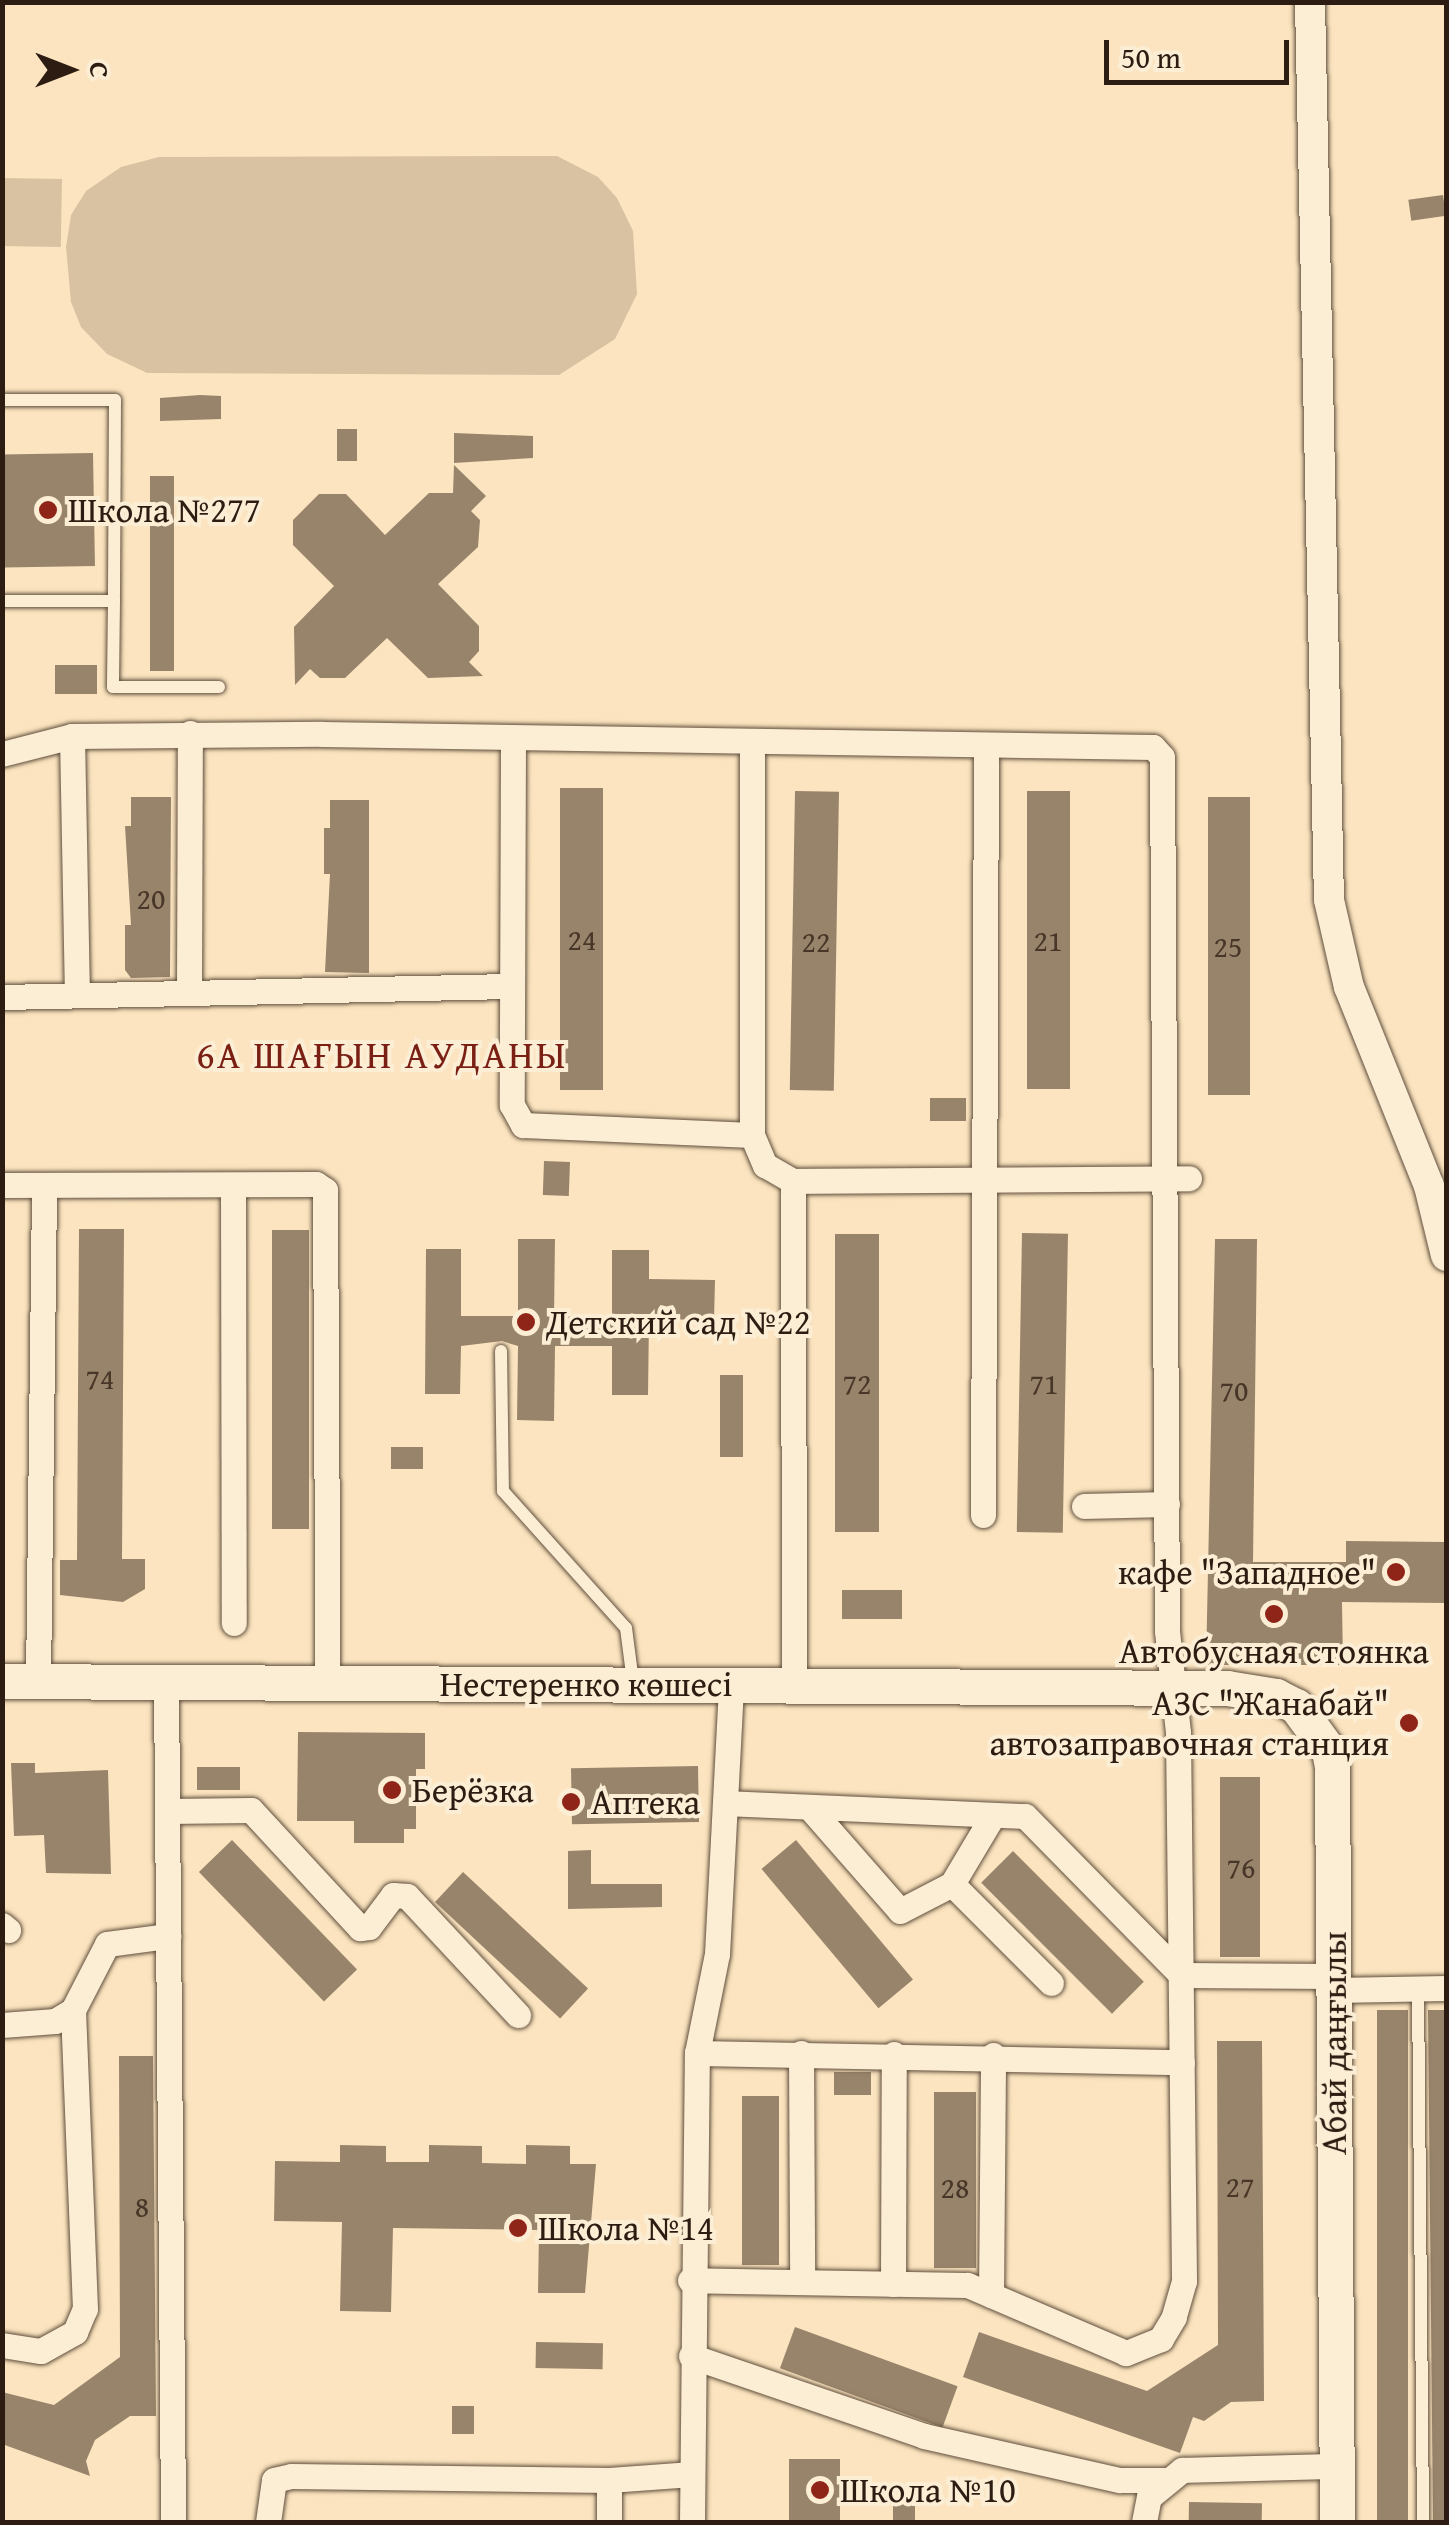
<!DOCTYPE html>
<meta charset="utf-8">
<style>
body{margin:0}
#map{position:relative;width:1449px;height:2525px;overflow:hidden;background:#fbe4bf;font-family:"Gentium Book Plus",serif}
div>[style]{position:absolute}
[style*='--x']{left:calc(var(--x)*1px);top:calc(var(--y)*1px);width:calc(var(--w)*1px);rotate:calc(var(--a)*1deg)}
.green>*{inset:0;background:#d8c2a1;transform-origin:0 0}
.building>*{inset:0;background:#98846b;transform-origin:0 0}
.roads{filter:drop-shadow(0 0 2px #604e3c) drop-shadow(0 0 2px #604e3c)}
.service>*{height:12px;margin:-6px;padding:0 6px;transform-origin:6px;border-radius:6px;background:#fcedd5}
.minor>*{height:25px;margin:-12.5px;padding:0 12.5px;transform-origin:12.5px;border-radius:12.5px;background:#fcedd5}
.tertiary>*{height:30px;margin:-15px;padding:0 15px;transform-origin:15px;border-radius:15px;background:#fcedd5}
.secondary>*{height:35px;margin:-17.5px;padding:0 17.5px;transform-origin:17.5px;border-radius:17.5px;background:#fcedd5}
.dots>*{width:28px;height:28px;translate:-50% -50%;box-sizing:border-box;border:5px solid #fcedd5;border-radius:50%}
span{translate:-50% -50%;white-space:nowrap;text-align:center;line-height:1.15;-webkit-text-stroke:8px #fcedd5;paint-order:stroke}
.number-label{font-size:30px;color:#483628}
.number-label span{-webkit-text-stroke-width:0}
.poi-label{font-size:35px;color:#2d1c11}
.left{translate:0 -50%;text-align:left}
.right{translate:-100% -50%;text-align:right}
.street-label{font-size:35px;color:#2d1c11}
.neighbourhood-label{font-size:38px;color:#7a1f14;letter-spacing:2.5px}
.frame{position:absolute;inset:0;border:5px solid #2d1c11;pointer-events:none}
.north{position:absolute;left:20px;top:20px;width:100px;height:100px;-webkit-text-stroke:8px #fcedd5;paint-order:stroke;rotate:90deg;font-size:28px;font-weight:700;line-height:40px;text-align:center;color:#2d1c11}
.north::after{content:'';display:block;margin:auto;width:35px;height:45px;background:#2d1c11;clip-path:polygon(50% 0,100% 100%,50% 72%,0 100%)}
.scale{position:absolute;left:1104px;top:40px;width:185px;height:45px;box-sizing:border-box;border:5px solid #2d1c11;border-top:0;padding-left:12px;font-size:30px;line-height:35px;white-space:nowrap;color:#2d1c11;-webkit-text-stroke:8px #fcedd5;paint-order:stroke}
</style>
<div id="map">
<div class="green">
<div style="clip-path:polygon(557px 156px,598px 177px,617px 198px,633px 231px,637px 294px,615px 339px,559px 375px,147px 373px,107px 354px,81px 327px,71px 302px,66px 247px,71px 215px,86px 191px,121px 167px,159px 157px)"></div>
<div style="left:3px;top:178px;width:59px;height:68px;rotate:1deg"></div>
</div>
<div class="building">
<div style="left:1443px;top:195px;width:21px;height:35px;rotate:82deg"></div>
<div style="clip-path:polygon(200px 395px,221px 396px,221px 419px,160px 421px,160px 398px)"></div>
<div style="left:337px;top:429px;width:20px;height:32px"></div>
<div style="clip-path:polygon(454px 433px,533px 436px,533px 458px,454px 463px)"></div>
<div style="left:93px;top:453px;width:113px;height:91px;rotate:89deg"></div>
<div style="clip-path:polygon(454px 465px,486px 496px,471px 511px,480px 520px,478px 547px,438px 584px,479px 626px,479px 651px,469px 662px,483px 676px,428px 678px,387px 638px,345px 678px,320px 678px,310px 669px,295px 685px,294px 627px,334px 586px,293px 545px,293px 520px,319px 494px,346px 494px,385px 535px,429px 493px,453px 493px)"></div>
<div style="left:150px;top:476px;width:24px;height:195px"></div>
<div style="left:55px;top:665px;width:42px;height:29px"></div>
<div style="left:560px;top:788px;width:43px;height:302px"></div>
<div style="left:795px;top:791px;width:44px;height:299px;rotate:1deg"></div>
<div style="left:1027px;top:791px;width:43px;height:298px"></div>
<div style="clip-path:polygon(131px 797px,171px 797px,170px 977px,131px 978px,125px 970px,125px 925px,131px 925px,125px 826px,131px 826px)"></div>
<div style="left:1208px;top:797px;width:42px;height:298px"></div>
<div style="clip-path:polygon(330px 800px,369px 800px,369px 973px,325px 972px,330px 874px,324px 874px,324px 828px,330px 828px)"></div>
<div style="left:930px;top:1098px;width:36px;height:23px"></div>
<div style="left:544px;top:1161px;width:26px;height:34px;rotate:2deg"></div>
<div style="clip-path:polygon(79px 1229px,124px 1229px,122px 1559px,145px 1559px,145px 1589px,123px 1602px,60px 1595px,60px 1560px,77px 1560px)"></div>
<div style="left:272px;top:1230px;width:37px;height:299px"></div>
<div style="left:1022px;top:1233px;width:46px;height:299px;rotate:1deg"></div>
<div style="left:835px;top:1234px;width:44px;height:298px"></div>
<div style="clip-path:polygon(518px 1239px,555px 1239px,554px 1316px,612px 1317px,612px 1250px,649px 1250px,649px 1279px,715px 1280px,714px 1320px,649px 1319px,648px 1395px,612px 1395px,612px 1346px,555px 1346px,554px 1421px,517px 1420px,518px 1346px,502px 1341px,461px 1346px,460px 1394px,425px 1394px,426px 1249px,461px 1249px,461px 1316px,518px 1316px)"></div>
<div style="clip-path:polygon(1215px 1239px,1257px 1239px,1253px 1562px,1346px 1562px,1346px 1541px,1446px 1542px,1446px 1603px,1342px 1602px,1343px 1665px,1206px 1665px)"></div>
<div style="left:720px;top:1375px;width:23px;height:82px"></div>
<div style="left:391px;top:1447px;width:32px;height:22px"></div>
<div style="left:902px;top:1590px;width:29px;height:60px;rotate:90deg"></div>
<div style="clip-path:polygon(298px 1732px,425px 1733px,425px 1769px,416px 1769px,416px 1829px,404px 1829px,404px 1843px,354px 1843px,354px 1821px,297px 1821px)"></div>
<div style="clip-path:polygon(11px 1763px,35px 1763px,35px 1773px,108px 1770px,111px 1874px,46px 1873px,44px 1835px,14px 1836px)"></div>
<div style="left:698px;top:1766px;width:56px;height:127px;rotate:89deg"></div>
<div style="left:197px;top:1767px;width:43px;height:23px"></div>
<div style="left:1220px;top:1777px;width:40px;height:180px"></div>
<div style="left:232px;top:1840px;width:180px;height:46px;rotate:46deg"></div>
<div style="left:796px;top:1840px;width:182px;height:45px;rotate:50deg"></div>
<div style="clip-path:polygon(591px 1850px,591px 1884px,662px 1884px,662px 1907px,568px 1909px,568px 1851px)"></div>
<div style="left:1013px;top:1851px;width:185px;height:45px;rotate:45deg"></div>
<div style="left:463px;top:1872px;width:171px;height:41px;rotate:43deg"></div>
<div style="left:1377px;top:2010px;width:31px;height:512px"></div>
<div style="clip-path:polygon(1428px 2010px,1446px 2010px,1446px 2522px,1433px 2522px)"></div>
<div style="clip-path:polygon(1217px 2041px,1262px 2041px,1264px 2401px,1231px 2402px,1204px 2421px,1193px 2417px,1180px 2453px,963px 2377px,979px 2332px,1147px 2391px,1218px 2345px)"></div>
<div style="clip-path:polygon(119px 2056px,153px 2056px,156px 2416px,130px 2416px,95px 2440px,86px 2461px,90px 2476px,2px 2444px,2px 2392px,54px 2405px,120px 2357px)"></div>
<div style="left:834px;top:2072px;width:37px;height:23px"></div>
<div style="left:934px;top:2092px;width:42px;height:176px"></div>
<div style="left:742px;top:2096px;width:37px;height:169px"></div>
<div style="clip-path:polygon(340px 2145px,386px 2146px,386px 2162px,429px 2162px,429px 2145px,482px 2146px,482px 2163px,526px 2164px,526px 2145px,570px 2146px,570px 2164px,596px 2164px,585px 2293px,538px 2293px,539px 2230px,393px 2228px,391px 2312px,340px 2311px,342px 2222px,274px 2221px,275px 2161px,340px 2162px)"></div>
<div style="left:795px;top:2327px;width:173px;height:44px;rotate:20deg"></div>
<div style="left:536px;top:2342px;width:67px;height:26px;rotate:1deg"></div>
<div style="left:452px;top:2406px;width:22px;height:28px"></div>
<div style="left:789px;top:2459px;width:51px;height:63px"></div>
<div style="left:893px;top:2502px;width:22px;height:20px"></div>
<div style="left:1189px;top:2502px;width:73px;height:20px;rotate:1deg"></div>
</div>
<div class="roads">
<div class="service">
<div style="--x:2;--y:400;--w:113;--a:0"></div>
<div style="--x:115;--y:400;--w:201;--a:90.3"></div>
<div style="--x:114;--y:601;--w:112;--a:180"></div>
<div style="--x:114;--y:601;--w:86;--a:90.7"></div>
<div style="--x:113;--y:687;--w:106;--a:0"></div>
<div style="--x:501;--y:1351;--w:140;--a:89.2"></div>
<div style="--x:503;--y:1491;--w:184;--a:48.1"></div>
<div style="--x:626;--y:1628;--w:54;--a:82.6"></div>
<div style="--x:1418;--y:1988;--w:534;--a:89.46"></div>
</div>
<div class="minor">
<div style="--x:72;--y:736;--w:259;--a:88.9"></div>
<div style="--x:513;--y:740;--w:365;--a:90.2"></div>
<div style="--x:512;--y:1105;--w:23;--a:61"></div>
<div style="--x:523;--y:1125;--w:229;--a:2.5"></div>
<div style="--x:752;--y:1135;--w:33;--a:67"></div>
<div style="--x:765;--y:1165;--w:32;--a:30"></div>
<div style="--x:793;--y:1181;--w:396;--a:-0.4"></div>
<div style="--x:2;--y:754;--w:72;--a:-14.4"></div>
<div style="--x:72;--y:736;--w:250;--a:-0.5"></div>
<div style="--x:322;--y:734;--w:831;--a:0.9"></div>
<div style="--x:1153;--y:747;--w:13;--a:48"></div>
<div style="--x:1162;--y:757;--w:874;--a:89.67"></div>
<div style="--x:1167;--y:1631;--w:103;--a:83.8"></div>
<div style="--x:1178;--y:1733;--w:548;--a:89.37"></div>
<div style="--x:1184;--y:2281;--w:37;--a:106"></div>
<div style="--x:1174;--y:2317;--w:26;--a:121"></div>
<div style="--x:1161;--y:2339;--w:38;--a:158"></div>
<div style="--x:1126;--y:2353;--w:173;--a:-156.8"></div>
<div style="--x:967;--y:2285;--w:277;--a:-179"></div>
<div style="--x:189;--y:993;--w:260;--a:-89.8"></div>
<div style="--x:2;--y:997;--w:510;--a:-1.24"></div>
<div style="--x:752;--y:1135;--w:394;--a:-90"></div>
<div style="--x:793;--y:1181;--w:505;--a:89.89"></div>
<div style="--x:2;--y:1185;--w:314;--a:-0.2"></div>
<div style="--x:316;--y:1184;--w:11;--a:34"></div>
<div style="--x:325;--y:1190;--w:493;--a:89.7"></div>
<div style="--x:233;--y:1186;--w:437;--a:89.9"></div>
<div style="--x:1084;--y:1506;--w:83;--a:-1.4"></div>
<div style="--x:983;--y:1515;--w:769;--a:-89.78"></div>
<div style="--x:38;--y:1681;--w:496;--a:-89.3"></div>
<div style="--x:166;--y:1682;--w:840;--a:89.52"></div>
<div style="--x:725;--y:1803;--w:300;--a:2.5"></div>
<div style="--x:1025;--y:1816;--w:223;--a:45.5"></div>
<div style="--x:1181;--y:1975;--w:152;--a:0.4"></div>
<div style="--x:809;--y:1807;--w:138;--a:48.8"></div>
<div style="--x:900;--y:1911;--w:59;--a:-27.4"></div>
<div style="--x:952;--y:1884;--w:78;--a:-59.2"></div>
<div style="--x:167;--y:1811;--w:84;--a:-0.7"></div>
<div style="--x:251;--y:1810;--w:161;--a:47.3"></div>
<div style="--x:360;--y:1928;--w:9;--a:-6"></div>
<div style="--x:369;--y:1927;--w:40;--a:-53"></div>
<div style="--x:393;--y:1895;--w:14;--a:4"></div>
<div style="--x:407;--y:1896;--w:163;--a:47"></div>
<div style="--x:952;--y:1884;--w:140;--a:45"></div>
<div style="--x:2;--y:1925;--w:8;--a:40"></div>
<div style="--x:1334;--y:1990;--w:112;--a:-1"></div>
<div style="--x:2;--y:2025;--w:53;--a:-4.3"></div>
<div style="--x:55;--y:2021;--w:21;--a:-31"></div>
<div style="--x:73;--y:2010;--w:74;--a:-62.7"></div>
<div style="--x:107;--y:1944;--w:62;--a:-7.5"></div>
<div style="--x:697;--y:2053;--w:485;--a:1.1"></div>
<div style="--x:801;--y:2053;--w:229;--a:89.7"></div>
<div style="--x:893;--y:2284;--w:230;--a:-89.8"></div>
<div style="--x:991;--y:2295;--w:240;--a:-89.5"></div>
<div style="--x:2;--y:2345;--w:39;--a:9"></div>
<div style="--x:41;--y:2351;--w:39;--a:-29"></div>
<div style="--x:75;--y:2332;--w:25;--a:-67"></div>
<div style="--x:85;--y:2309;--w:299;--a:-92.3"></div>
<div style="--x:691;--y:2356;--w:246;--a:18.9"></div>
<div style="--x:924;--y:2436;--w:201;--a:12.7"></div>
<div style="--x:1120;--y:2480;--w:44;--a:0"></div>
<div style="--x:268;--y:2522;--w:42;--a:-81.9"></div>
<div style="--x:274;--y:2480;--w:17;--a:-13"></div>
<div style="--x:291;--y:2476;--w:318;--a:0.7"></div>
<div style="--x:609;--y:2480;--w:83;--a:-4.1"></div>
<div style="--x:609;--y:2522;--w:42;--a:-90"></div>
<div style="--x:692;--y:2522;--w:469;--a:-89.4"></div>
<div style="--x:697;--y:2053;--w:101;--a:-78.6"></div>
<div style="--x:717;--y:1954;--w:269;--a:-87"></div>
<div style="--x:1144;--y:2522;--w:25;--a:-79"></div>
<div style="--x:1149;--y:2497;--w:43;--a:-39.3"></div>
<div style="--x:1182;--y:2470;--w:155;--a:-1.5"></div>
</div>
<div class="tertiary">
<div style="--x:1310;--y:2;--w:898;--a:88.79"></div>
<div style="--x:1329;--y:900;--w:89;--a:77.1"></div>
<div style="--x:1349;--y:987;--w:214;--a:68.1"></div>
<div style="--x:1429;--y:1186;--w:72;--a:76.3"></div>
</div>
<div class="secondary">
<div style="--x:2;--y:1681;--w:1225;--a:0.33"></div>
<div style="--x:1227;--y:1688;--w:50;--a:9.3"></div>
<div style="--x:1276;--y:1696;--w:22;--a:27"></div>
<div style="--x:1296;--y:1706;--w:56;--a:53.7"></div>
<div style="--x:1329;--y:1751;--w:16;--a:79"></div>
<div style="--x:1332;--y:1767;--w:755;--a:89.62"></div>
</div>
</div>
<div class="dots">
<div style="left:48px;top:510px;background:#8f2418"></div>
<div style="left:526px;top:1322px;background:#8f2418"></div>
<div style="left:1396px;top:1572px;background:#8f2418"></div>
<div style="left:1274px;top:1614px;background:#8f2418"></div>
<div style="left:1409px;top:1723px;background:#8f2418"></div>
<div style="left:392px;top:1790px;background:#8f2418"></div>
<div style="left:571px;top:1802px;background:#8f2418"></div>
<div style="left:518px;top:2228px;background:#8f2418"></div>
<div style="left:820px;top:2490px;background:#8f2418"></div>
</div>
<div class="number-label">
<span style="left:151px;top:898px">20</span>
<span style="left:582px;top:939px">24</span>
<span style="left:1048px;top:940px">21</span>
<span style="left:816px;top:941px">22</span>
<span style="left:1228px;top:946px">25</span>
<span style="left:100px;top:1378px">74</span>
<span style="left:857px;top:1383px">72</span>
<span style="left:1044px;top:1383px">71</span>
<span style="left:1234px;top:1390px">70</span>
<span style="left:1241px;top:1867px">76</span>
<span style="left:1240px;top:2186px">27</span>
<span style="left:955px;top:2187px">28</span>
<span style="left:142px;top:2206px">8</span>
</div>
<div class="poi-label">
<span class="left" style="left:68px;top:510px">Школа №277</span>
<span class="left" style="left:546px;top:1322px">Детский сад №22</span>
<span class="right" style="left:1376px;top:1572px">кафе "Западное"</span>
<span style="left:1274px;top:1651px">Автобусная стоянка</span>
<span class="right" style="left:1389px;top:1723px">АЗС "Жанабай"<br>автозаправочная станция</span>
<span class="left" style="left:412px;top:1790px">Берёзка</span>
<span class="left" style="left:591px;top:1802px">Аптека</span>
<span class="left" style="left:538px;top:2228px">Школа №14</span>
<span class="left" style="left:840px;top:2490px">Школа №10</span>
</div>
<div class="street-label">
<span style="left:586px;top:1684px">Нестеренко көшесі</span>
<span style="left:1334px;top:2043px;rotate:-90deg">Абай даңғылы</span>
</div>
<div class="neighbourhood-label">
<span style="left:382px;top:1055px">6А ШАҒЫН АУДАНЫ</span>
</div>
<div class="frame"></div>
<div class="north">С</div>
<div class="scale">50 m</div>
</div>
